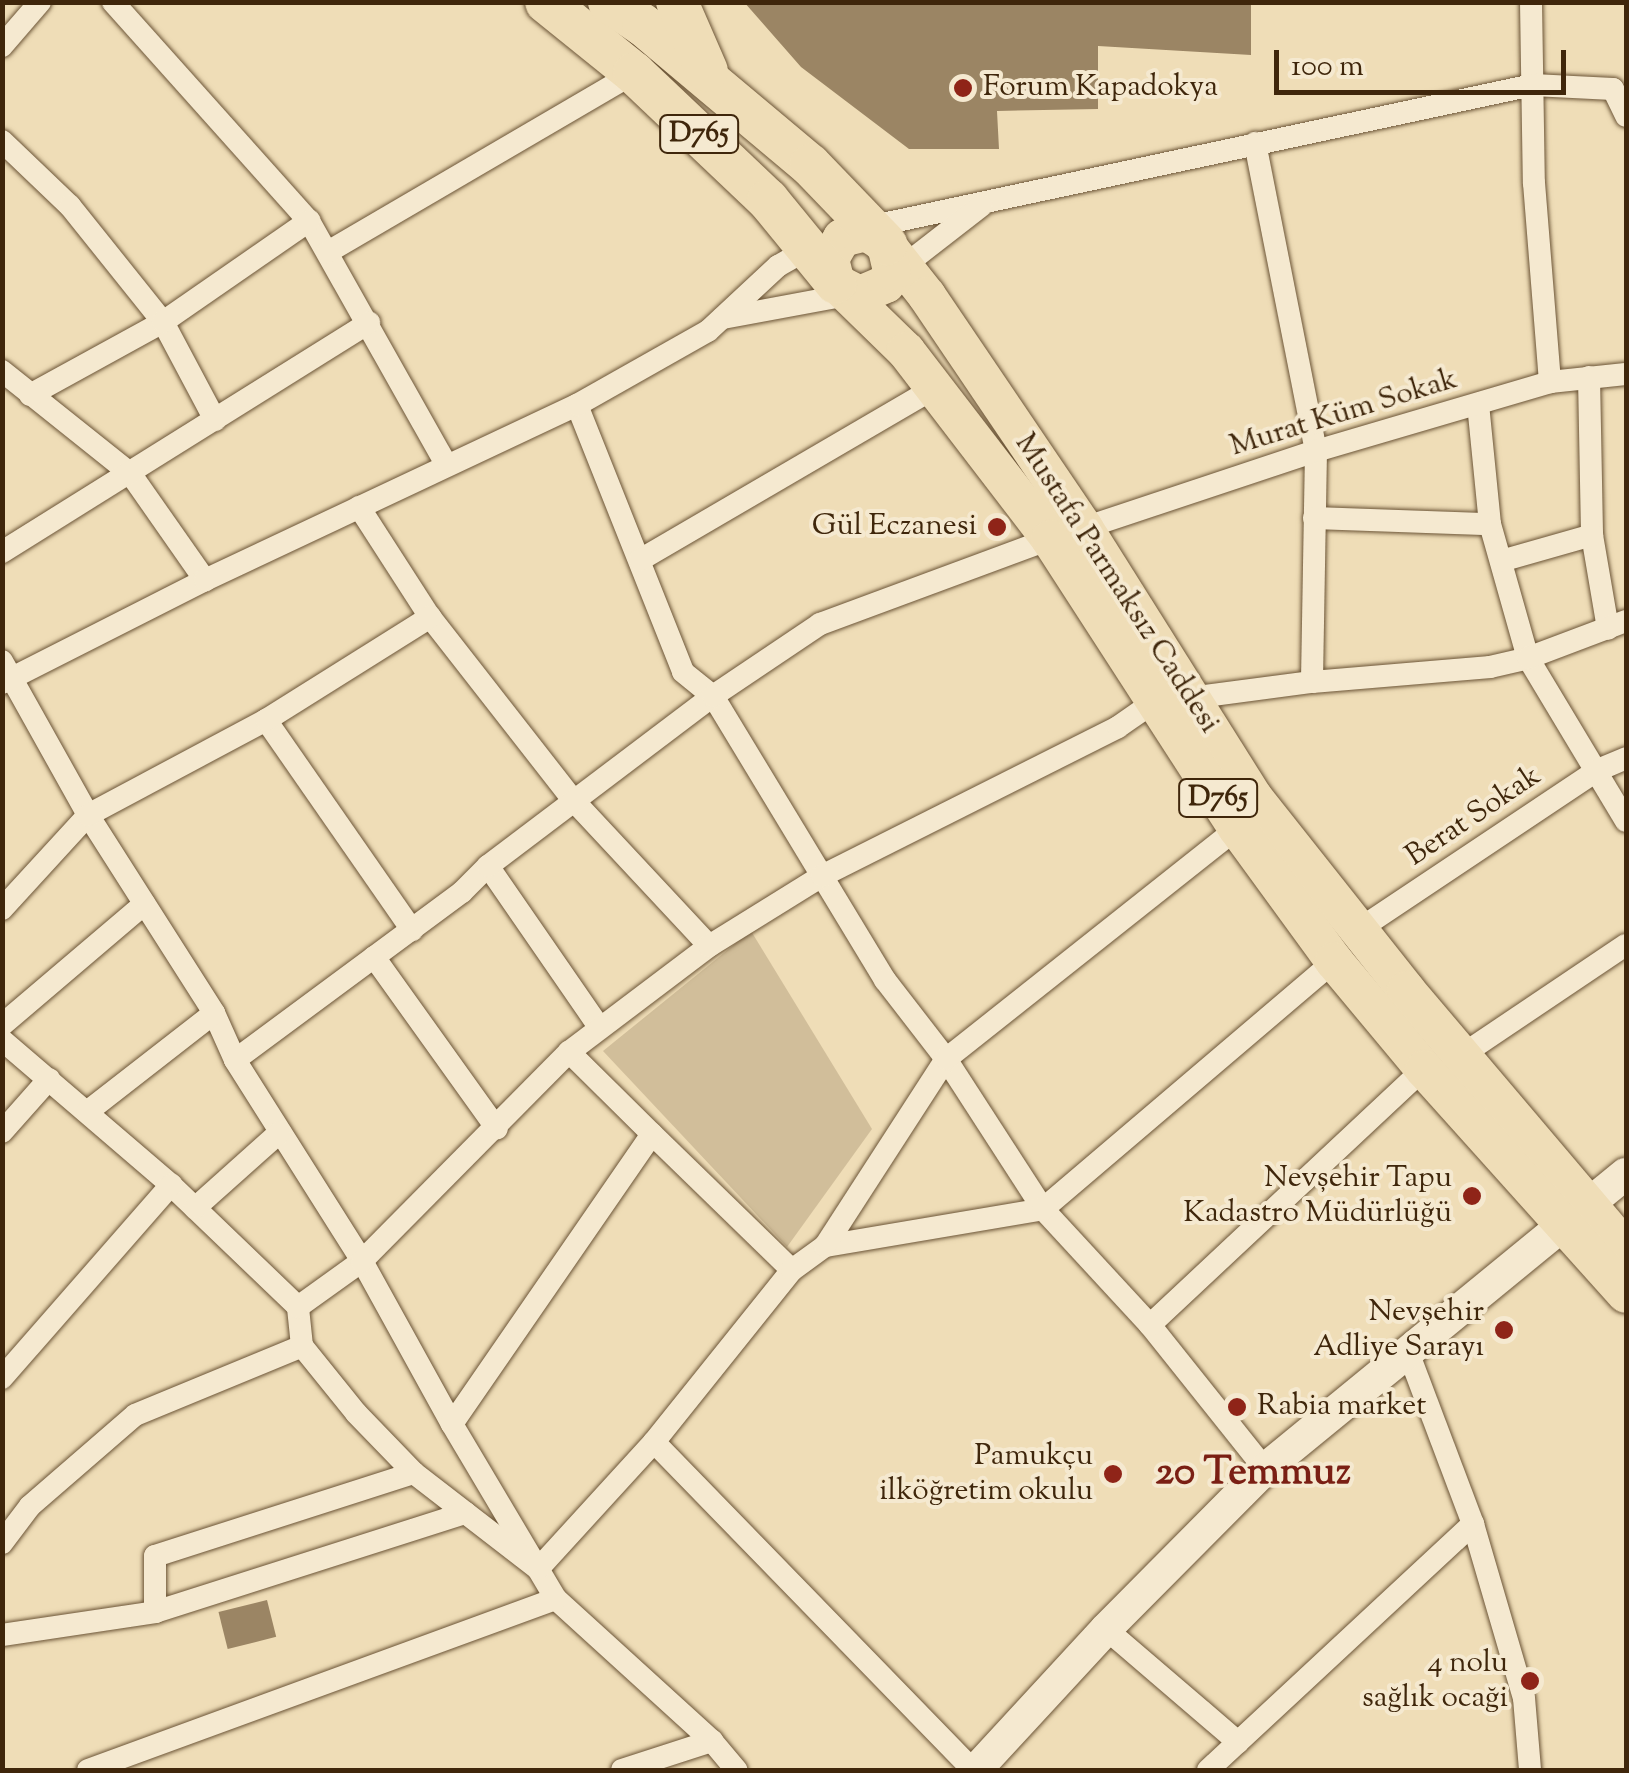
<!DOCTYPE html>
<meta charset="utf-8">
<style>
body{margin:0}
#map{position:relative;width:1629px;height:1773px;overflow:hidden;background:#efddb7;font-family:"Sorts Mill Goudy",serif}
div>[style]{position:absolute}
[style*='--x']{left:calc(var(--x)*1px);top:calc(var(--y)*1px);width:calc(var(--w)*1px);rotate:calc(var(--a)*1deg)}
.green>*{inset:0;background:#d1be9a}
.building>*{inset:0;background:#9b8564;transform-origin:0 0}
.roads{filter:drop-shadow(0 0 2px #6b5436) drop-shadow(0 0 2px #6b5436)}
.street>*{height:22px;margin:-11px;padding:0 11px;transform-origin:11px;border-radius:11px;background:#f5e9d0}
.secondary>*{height:32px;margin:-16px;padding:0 16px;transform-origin:16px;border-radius:16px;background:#f5e9d0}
.primary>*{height:38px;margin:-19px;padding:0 19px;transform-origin:19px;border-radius:19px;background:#efddb7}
.highway>*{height:42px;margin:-21px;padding:0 21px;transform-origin:21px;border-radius:21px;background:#efddb7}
.dots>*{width:28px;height:28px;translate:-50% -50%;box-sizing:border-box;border:5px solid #f5e9d0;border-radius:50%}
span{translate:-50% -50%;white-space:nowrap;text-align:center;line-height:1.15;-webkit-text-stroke:8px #f5e9d0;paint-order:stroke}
.shield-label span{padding:2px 8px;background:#f5e9d0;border:2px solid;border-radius:8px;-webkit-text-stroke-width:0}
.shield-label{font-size:28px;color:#3f260b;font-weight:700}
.poi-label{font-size:30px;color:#3f260b}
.left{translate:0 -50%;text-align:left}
.right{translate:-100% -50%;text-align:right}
.street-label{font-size:30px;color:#3f260b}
.district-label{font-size:40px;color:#7a1f14;font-weight:700}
.frame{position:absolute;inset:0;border:5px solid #3f260b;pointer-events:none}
.scale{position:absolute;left:1274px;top:50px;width:292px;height:45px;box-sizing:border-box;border:5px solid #3f260b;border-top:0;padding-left:12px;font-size:30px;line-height:35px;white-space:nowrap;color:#3f260b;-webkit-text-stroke:8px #f5e9d0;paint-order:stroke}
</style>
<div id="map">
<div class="green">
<div style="clip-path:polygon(751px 931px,872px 1129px,787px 1247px,603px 1051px)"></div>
</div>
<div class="building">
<div style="clip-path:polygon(744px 2px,1251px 2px,1251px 55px,1098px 46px,1098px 109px,997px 111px,999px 149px,909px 149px,801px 67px)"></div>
<div style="left:267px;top:1600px;width:38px;height:50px;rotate:76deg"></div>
</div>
<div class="roads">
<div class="street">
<div style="--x:113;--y:2;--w:294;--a:48.2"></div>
<div style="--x:309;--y:221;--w:279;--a:60.6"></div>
<div style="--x:1531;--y:2;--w:181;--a:89.1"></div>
<div style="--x:1534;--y:183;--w:200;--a:85.4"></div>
<div style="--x:2;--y:46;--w:58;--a:-49.2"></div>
<div style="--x:2;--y:141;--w:94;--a:43.7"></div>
<div style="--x:70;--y:206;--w:149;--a:51.3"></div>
<div style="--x:163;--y:322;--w:111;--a:62"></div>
<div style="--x:1255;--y:143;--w:314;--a:78.8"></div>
<div style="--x:1316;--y:451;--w:231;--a:91"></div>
<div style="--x:864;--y:228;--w:684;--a:-12.07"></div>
<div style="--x:1533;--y:85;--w:80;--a:2.9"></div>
<div style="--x:1613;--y:89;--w:30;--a:64"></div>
<div style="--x:328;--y:252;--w:355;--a:-30.3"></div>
<div style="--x:896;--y:272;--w:108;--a:-37.8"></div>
<div style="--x:723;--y:318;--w:132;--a:-10.5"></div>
<div style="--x:2;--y:371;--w:164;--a:38.6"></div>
<div style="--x:130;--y:473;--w:131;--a:55"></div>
<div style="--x:1589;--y:377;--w:158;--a:88.9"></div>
<div style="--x:1592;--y:535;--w:95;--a:80.3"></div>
<div style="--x:30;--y:395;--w:152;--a:-28.8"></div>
<div style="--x:163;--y:322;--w:178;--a:-34.7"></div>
<div style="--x:1478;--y:404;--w:121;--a:84.3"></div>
<div style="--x:1490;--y:524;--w:139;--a:74.2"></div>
<div style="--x:1528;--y:658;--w:190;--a:59"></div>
<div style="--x:577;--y:405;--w:287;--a:68.3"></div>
<div style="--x:683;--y:672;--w:38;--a:39"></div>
<div style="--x:713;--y:696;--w:332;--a:58.8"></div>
<div style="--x:885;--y:980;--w:100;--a:52.3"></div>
<div style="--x:946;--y:1059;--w:179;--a:57.1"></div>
<div style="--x:1043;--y:1209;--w:158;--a:47.3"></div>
<div style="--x:1150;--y:1325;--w:184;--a:51.4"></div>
<div style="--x:359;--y:507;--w:131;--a:57.2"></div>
<div style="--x:430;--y:617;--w:234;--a:52"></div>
<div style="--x:574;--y:801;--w:198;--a:47"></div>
<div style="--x:1314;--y:518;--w:176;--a:2"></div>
<div style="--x:1084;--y:528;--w:244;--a:-18.4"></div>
<div style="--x:1316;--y:451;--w:244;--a:-16.4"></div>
<div style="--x:1550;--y:382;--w:76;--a:-6"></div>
<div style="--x:2;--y:552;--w:433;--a:-32"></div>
<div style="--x:640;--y:560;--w:343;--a:-30.3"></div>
<div style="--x:1501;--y:561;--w:95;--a:-15.9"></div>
<div style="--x:2;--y:661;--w:176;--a:60.8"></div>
<div style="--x:88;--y:815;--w:235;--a:57.5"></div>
<div style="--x:214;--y:1013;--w:51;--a:65.9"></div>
<div style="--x:235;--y:1060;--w:238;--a:57.7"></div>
<div style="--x:362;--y:1261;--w:186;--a:61.1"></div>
<div style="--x:452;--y:1424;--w:204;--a:59.3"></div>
<div style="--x:556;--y:1599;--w:211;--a:42.3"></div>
<div style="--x:712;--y:1741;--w:38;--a:50"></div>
<div style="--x:2;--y:683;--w:228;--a:-26.9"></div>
<div style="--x:205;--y:580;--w:411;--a:-25.2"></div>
<div style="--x:577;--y:405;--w:150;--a:-29.5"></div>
<div style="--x:708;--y:331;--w:96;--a:-42.9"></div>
<div style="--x:778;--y:266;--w:43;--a:-29.6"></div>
<div style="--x:1190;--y:698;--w:123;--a:-7.5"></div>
<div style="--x:1312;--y:682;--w:179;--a:-4.8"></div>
<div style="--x:1490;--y:667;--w:39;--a:-13"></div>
<div style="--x:1528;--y:658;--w:105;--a:-20.7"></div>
<div style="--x:266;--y:720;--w:256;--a:55.2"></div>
<div style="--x:488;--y:866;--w:196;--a:55.4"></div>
<div style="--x:2;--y:909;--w:127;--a:-47.5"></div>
<div style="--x:88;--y:815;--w:202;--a:-28.1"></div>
<div style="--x:266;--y:720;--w:194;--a:-32.1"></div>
<div style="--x:1358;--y:930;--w:288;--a:-33.7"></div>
<div style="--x:1598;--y:770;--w:30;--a:-23"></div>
<div style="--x:374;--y:957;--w:211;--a:54.4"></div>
<div style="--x:2;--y:1025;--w:187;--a:-40.4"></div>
<div style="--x:2;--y:1040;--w:223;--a:40.6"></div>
<div style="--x:171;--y:1185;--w:176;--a:43.8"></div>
<div style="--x:1462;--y:1055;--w:197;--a:-33.9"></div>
<div style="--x:235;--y:1060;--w:282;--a:-36.5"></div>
<div style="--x:462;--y:892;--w:37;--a:-45"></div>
<div style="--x:488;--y:866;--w:282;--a:-37.1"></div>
<div style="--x:713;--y:696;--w:129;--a:-33.9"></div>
<div style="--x:820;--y:624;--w:245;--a:-20.3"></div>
<div style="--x:87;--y:1112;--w:161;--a:-37.9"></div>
<div style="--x:2;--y:1132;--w:71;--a:-48.4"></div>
<div style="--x:652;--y:1134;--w:195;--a:44.2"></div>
<div style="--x:195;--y:1208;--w:114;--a:-41.8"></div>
<div style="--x:825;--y:1246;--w:221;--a:-9.6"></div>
<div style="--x:1043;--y:1209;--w:382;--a:-40.4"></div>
<div style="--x:1150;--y:1325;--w:375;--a:-43.1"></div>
<div style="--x:302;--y:1346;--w:86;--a:51.1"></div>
<div style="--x:356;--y:1413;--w:83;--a:46"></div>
<div style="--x:414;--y:1473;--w:157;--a:37.7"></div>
<div style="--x:538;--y:1569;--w:172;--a:-47.6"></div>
<div style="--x:654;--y:1442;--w:458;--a:45.8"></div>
<div style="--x:1408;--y:1352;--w:184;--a:69.3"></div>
<div style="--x:1473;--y:1524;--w:181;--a:73.7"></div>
<div style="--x:1524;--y:1698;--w:72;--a:85.2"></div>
<div style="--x:2;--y:1378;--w:257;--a:-48.8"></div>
<div style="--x:452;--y:1424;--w:352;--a:-55.4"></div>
<div style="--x:652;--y:1134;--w:117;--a:-135.3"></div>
<div style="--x:654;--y:1442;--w:221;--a:-51.3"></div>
<div style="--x:792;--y:1270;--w:41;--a:-36"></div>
<div style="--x:825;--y:1246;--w:223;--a:-57.1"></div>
<div style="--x:946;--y:1059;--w:372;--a:-38.4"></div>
<div style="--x:2;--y:1543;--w:46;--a:-52.9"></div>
<div style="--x:30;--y:1506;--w:139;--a:-40.9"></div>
<div style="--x:135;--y:1415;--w:181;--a:-22.4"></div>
<div style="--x:302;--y:1346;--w:39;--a:-96"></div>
<div style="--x:298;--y:1307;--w:79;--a:-35.7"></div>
<div style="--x:362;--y:1261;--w:294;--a:-45.3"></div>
<div style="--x:569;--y:1052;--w:176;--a:-37.1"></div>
<div style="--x:709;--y:946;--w:133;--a:-31.8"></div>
<div style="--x:822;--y:876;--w:331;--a:-26.7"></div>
<div style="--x:1118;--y:727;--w:44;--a:-34.8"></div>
<div style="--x:155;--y:1612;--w:56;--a:-90"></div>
<div style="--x:155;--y:1556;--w:272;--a:-17.8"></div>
<div style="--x:1106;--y:1629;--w:174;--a:40.6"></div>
<div style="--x:2;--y:1635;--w:155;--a:-8.5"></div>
<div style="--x:155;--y:1612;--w:326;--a:-17.7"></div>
<div style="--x:88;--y:1770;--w:498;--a:-20.1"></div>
<div style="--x:622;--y:1770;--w:95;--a:-17.9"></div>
<div style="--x:1208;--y:1770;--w:362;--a:-42.9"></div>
</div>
<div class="secondary">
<div style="--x:976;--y:1770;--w:192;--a:-47.3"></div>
<div style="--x:1106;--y:1629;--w:226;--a:-45.2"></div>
<div style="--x:1265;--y:1469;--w:466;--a:-39.3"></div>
</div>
<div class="primary">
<div style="--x:886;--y:244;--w:66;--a:51.7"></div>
<div style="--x:927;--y:296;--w:280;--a:55.9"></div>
<div style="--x:1084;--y:528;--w:319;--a:57.8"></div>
<div style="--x:1254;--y:798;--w:245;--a:51.6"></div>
<div style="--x:1406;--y:990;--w:340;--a:49.7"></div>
<div style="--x:836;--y:283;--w:27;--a:27"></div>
<div style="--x:860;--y:295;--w:28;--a:-23"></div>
<div style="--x:886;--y:284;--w:14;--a:-65"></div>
<div style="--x:892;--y:271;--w:28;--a:-103"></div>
<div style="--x:886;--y:244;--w:23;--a:-149"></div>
<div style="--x:866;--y:232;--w:25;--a:166"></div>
<div style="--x:842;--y:238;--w:24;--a:120"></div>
<div style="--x:830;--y:259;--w:25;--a:76"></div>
<div style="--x:836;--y:283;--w:98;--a:44.2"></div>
<div style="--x:906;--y:351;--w:237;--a:52.5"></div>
<div style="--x:1050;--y:539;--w:344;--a:57.1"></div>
<div style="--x:1237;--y:828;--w:165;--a:53.9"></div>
<div style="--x:1334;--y:961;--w:141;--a:50.2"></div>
<div style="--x:1424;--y:1069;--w:302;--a:48.1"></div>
</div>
<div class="highway">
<div style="--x:546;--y:2;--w:113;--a:38.9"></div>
<div style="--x:634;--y:73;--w:185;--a:43.5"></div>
<div style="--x:768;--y:200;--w:107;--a:50.7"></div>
<div style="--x:609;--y:2;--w:41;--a:34.1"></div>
<div style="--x:643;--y:25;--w:218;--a:40"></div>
<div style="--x:810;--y:165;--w:110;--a:46.1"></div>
<div style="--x:677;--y:2;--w:75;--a:66.5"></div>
</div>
</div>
<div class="dots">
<div style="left:963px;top:88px;background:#8f2418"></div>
<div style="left:997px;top:527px;background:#8f2418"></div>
<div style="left:1472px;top:1196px;background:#8f2418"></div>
<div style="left:1504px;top:1330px;background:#8f2418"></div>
<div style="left:1237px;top:1407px;background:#8f2418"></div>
<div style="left:1113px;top:1474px;background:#8f2418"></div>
<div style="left:1530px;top:1681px;background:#8f2418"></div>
</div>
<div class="shield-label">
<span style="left:699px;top:134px">D765</span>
<span style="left:1218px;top:798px">D765</span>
</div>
<div class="poi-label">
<span class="left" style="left:983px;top:88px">Forum Kapadokya</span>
<span class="right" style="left:977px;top:527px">Gül Eczanesi</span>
<span class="right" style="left:1452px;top:1196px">Nevşehir Tapu<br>Kadastro Müdürlüğü</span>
<span class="right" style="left:1484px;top:1330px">Nevşehir<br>Adliye Sarayı</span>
<span class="left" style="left:1257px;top:1407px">Rabia market</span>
<span class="right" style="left:1093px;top:1474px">Pamukçu<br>ilköğretim okulu</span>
<span class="right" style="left:1508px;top:1681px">4 nolu<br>sağlık ocaği</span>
</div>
<div class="street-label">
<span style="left:1344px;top:414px;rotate:-17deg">Murat Küm Sokak</span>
<span style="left:1116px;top:584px;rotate:57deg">Mustafa Parmaksız Caddesi</span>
<span style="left:1474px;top:817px;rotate:-34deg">Berat Sokak</span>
</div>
<div class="district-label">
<span style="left:1253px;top:1474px">20 Temmuz</span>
</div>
<div class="frame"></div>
<div class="scale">100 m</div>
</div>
